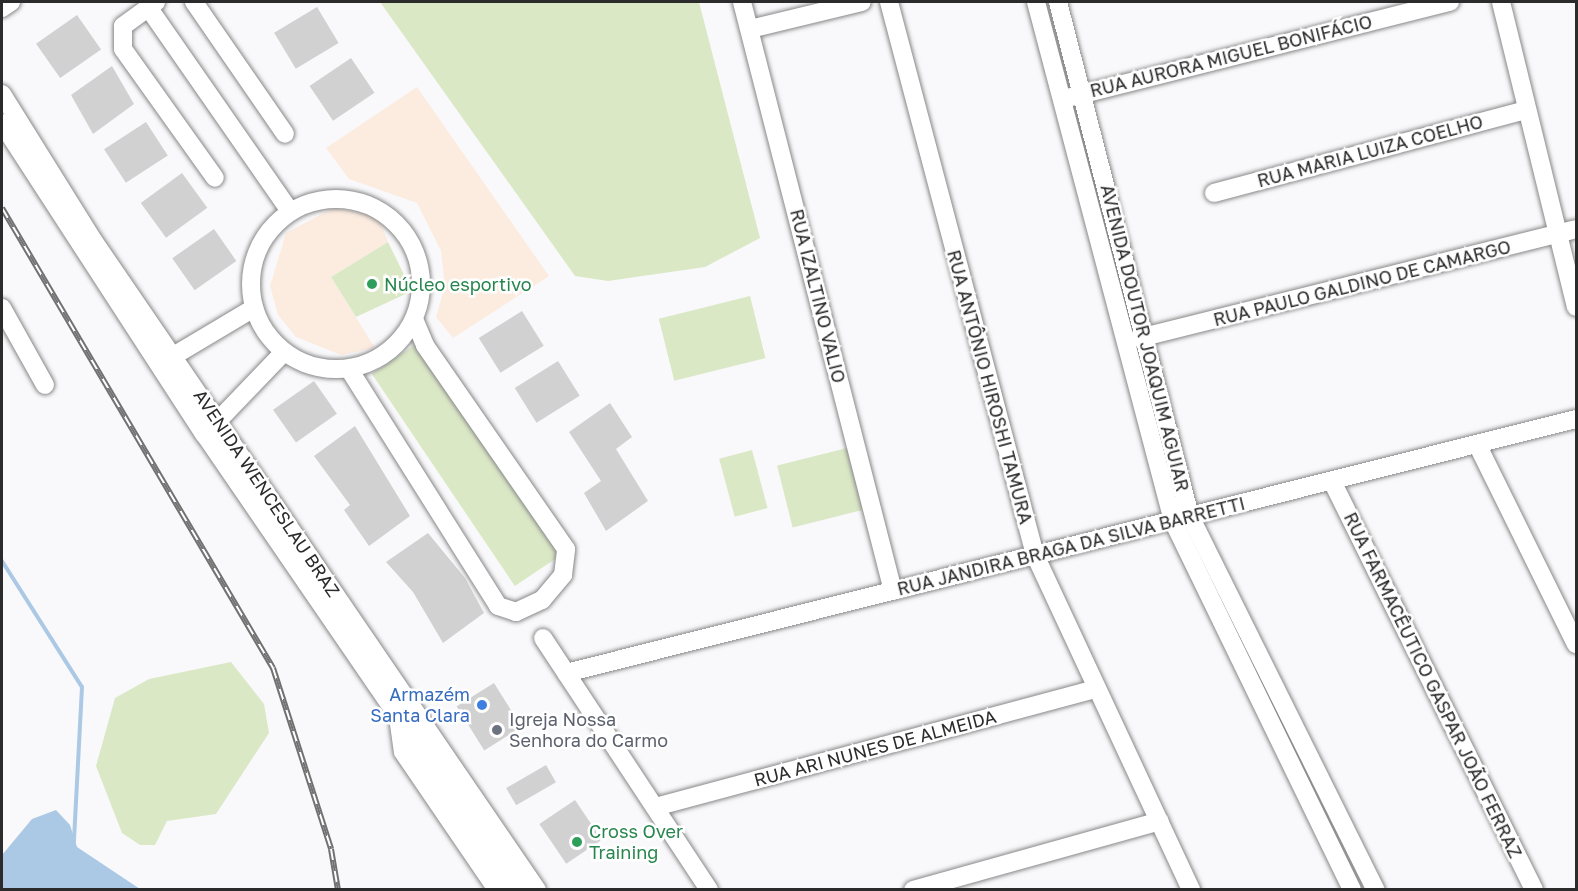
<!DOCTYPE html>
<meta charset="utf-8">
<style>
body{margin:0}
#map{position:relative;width:1578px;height:891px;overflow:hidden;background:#f9f9fb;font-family:"Golos Text",sans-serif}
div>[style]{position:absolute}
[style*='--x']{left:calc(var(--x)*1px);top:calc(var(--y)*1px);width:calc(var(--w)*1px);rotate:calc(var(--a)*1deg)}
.education>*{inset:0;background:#fcece0}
.green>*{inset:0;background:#dbe8c6;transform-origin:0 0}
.water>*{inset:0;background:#abc8e4}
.stream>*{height:4px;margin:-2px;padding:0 2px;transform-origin:2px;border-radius:2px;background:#abc8e4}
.building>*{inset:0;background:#d2d1d2;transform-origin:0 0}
.roads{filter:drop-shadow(0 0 2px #888889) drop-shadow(0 0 2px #888889)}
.minor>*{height:18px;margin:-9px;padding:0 9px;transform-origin:9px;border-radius:9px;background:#fff}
.minor>.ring{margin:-9px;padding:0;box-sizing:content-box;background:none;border:18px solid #fff;border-radius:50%}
.rail>*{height:6px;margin-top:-3px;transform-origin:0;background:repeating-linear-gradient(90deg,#fff 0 11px,#717172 0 22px);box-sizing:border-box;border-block:2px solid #717172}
.dots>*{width:16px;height:16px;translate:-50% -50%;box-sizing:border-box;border:3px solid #fff;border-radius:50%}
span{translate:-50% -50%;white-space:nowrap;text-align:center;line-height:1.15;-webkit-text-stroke:5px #fff;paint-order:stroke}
.street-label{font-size:18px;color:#2b2b2b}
.leisure-label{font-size:18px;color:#27864d}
.left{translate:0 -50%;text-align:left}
.shop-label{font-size:18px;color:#366cbe}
.right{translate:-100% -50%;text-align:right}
.worship-label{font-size:18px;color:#5b616d}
.frame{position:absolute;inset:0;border:3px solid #2b2b2b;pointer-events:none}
</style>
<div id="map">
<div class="education">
<div style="clip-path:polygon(417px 87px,549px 276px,453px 338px,436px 317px,445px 286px,441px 251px,417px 203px,349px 179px,326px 148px)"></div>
<div style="clip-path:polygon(333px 208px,378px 216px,388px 242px,331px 277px,375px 348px,341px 355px,296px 337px,278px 315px,270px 286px,286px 233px)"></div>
</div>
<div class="green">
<div style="clip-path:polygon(380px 2px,699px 2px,760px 238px,705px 267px,608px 281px,575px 276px)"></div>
<div style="clip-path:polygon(388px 242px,412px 291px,356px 317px,331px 277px)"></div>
<div style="left:750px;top:296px;width:64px;height:94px;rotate:76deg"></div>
<div style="left:419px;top:342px;width:256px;height:57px;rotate:56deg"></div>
<div style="left:847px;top:448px;width:64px;height:72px;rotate:76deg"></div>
<div style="left:752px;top:450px;width:60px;height:34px;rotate:75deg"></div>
<div style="clip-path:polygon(231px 662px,264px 704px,269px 733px,216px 814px,167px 821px,155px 845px,140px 845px,122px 833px,96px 766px,115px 698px,149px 679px)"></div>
</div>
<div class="water">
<div style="clip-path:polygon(56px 810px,70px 825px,77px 847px,140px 889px,2px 889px,2px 855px,32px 819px)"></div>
</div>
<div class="stream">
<div style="--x:2;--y:561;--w:149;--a:57.6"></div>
<div style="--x:82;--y:687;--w:155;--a:93"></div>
</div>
<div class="building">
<div style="left:317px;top:7px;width:42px;height:50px;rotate:59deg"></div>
<div style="left:77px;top:15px;width:42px;height:50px;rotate:55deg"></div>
<div style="left:351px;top:58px;width:42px;height:50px;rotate:56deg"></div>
<div style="clip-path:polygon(112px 66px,134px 104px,93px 134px,71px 95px)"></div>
<div style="left:146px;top:122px;width:40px;height:50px;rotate:57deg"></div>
<div style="left:182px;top:173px;width:43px;height:51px;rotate:54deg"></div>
<div style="left:214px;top:229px;width:39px;height:51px;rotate:55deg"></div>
<div style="left:522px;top:311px;width:41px;height:51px;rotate:58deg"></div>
<div style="left:558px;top:361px;width:41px;height:51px;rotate:58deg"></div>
<div style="left:314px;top:381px;width:40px;height:50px;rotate:55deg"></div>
<div style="clip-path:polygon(610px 403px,632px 437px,616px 449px,648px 501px,606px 531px,584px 493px,601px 481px,569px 432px)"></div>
<div style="clip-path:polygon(355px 426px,410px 516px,369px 546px,344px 510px,350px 505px,314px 456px)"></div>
<div style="clip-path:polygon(428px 533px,465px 578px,484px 613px,443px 643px,413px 592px,386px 562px)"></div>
<div style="left:494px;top:683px;width:52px;height:44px;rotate:58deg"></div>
<div style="left:546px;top:765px;width:20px;height:46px;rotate:60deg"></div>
<div style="left:575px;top:800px;width:48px;height:43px;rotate:56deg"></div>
</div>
<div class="roads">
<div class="minor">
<div style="--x:156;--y:2;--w:41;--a:144"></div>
<div style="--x:123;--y:26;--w:23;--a:90"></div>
<div style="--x:123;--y:49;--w:158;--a:54.5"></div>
<div style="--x:194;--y:2;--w:160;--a:55.4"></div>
<div style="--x:742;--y:2;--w:608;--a:75.62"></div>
<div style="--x:889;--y:2;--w:572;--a:75.21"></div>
<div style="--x:1035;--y:555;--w:370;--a:65"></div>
<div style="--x:1036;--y:2;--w:537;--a:75.21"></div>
<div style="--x:1173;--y:521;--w:410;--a:64.1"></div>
<div style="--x:1058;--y:2;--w:531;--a:75.6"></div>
<div style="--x:1190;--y:516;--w:418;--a:63.6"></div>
<div style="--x:1501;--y:2;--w:314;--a:76.2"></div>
<div style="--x:148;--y:7;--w:249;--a:55.2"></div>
<div style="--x:2;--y:8;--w:11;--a:-34"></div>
<div style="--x:750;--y:29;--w:115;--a:-13.6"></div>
<div style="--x:2;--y:94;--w:172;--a:58.1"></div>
<div style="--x:93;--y:240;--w:787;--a:55.66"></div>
<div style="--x:1071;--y:97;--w:391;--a:-14.1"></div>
<div style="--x:2;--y:123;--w:372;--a:57"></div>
<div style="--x:205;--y:435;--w:552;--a:55.56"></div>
<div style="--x:1214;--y:193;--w:323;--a:-14.9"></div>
<div class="ring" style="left:251px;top:199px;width:152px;height:152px"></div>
<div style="--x:2;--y:308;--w:88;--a:60.8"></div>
<div style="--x:1139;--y:338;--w:450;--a:-14"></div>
<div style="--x:165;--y:361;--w:104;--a:-30.8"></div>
<div style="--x:349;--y:369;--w:280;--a:57.8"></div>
<div style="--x:498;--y:606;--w:19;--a:18"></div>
<div style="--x:516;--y:612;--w:29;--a:-25"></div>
<div style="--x:542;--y:600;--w:33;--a:-50"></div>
<div style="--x:563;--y:575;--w:26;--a:-83"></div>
<div style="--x:566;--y:549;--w:248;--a:-124.7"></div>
<div style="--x:425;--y:345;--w:28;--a:-113"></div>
<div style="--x:212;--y:427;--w:104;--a:-46.2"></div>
<div style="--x:1477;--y:444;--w:223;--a:63.7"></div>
<div style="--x:1332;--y:481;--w:456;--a:63.7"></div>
<div style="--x:543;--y:638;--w:302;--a:56.6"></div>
<div style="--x:566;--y:673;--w:1041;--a:-14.12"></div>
<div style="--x:398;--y:717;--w:35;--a:82"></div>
<div style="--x:403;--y:752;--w:167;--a:55.7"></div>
<div style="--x:655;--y:807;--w:457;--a:-15"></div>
<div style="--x:913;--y:890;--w:256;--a:-15.6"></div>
</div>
</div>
<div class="rail">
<div style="--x:2;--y:208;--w:534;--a:59.5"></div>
<div style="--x:273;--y:668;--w:190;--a:72.2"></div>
<div style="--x:331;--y:849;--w:42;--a:80.3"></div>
</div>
<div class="dots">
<div style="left:372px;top:284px;background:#2e9e5b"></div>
<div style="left:482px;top:705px;background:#3f7fe0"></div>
<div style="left:497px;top:730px;background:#6b7280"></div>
<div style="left:577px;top:842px;background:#2e9e5b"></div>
</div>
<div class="street-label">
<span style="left:1231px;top:56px;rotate:-14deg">RUA AURORA MIGUEL BONIFÁCIO</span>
<span style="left:1370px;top:151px;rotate:-15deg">RUA MARIA LUIZA COELHO</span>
<span style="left:1362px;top:283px;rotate:-14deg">RUA PAULO GALDINO DE CAMARGO</span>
<span style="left:818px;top:296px;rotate:76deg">RUA IZALTINO VALIO</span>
<span style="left:1145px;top:338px;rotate:76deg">AVENIDA DOUTOR JOAQUIM AGUIAR</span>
<span style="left:990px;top:387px;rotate:75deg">RUA ANTÔNIO HIROSHI TAMURA</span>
<span style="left:267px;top:493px;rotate:56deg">AVENIDA WENCESLAU BRAZ</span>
<span style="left:1071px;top:546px;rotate:-14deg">RUA JANDIRA BRAGA DA SILVA BARRETTI</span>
<span style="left:1433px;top:685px;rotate:64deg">RUA FARMACÊUTICO GASPAR JOÃO FERRAZ</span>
<span style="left:875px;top:748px;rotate:-15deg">RUA ARI NUNES DE ALMEIDA</span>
</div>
<div class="leisure-label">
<span class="left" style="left:384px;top:284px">Núcleo esportivo</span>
<span class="left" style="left:589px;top:842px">Cross Over<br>Training</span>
</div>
<div class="shop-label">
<span class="right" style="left:470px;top:705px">Armazém<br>Santa Clara</span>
</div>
<div class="worship-label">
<span class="left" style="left:509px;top:730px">Igreja Nossa<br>Senhora do Carmo</span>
</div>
<div class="frame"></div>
</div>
